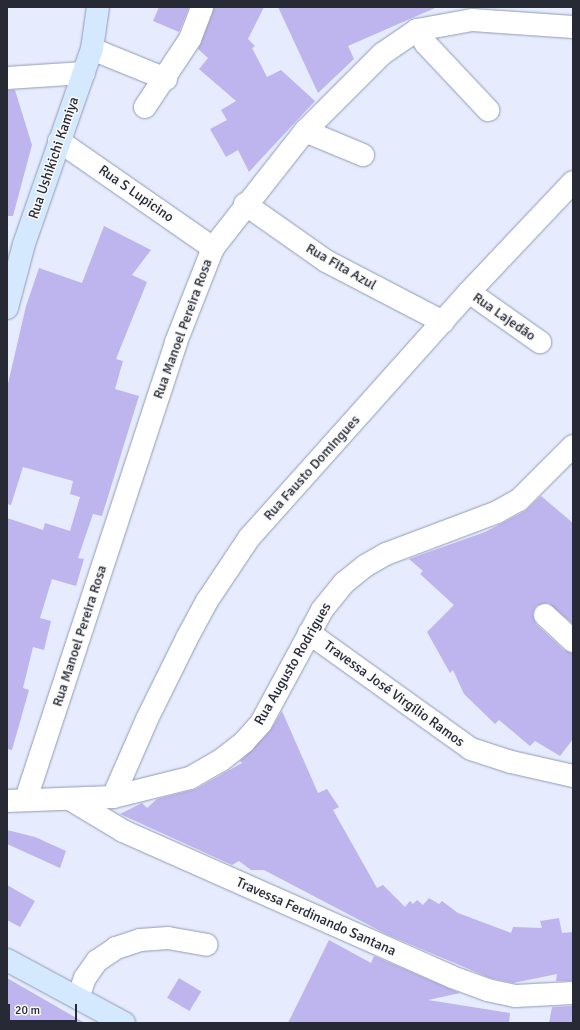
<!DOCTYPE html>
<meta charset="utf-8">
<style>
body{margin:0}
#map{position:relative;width:580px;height:1030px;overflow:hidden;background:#e6ecfe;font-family:Signika,sans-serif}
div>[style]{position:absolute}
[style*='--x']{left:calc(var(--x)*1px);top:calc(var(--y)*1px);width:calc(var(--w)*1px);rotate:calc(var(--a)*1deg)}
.building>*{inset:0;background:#beb4ee;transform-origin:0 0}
.roads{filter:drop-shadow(0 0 1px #909ab5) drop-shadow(0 0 1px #909ab5)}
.minor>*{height:22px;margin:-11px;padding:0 11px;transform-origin:11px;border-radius:11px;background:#fff}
.major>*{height:22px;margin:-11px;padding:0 11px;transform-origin:11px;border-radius:11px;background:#d5e9fe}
span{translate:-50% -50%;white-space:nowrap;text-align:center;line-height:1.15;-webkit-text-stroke:3px #f9f9f9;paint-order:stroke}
.street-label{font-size:14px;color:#272a35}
.frame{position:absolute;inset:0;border:8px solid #272a35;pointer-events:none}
.scale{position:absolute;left:8px;top:1004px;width:69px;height:18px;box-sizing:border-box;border:2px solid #272a35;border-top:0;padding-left:5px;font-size:12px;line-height:14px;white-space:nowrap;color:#272a35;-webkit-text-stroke:3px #f9f9f9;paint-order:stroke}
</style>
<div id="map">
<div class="building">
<div style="clip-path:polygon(159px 7px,189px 7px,179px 32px,153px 21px)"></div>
<div style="clip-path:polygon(214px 7px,264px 7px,248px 39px,255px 46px,252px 48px,267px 77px,281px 70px,315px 101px,249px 172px,238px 150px,226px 157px,210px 129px,227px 120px,221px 110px,236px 101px,199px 69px,208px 58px,198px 49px)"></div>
<div style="clip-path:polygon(278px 7px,434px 7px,435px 8px,348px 46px,354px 59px,318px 93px)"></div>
<div style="clip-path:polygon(7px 90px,15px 90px,32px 145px,13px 216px,7px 216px)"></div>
<div style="clip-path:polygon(104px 226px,151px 250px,132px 275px,147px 282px,116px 359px,123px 361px,115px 389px,139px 396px,102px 516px,93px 514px,78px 558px,84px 559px,76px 586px,52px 579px,40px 618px,51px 621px,44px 650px,33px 647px,23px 688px,29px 690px,12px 750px,7px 749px,7px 518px,43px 530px,45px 523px,70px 531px,80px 497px,70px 494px,73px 481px,23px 467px,11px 505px,7px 504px,7px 388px,26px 306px,39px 268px,82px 283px)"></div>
<div style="clip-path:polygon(541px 496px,573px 523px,573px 624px,548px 603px,536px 606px,533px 613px,536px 624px,564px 650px,573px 653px,573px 739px,560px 756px,535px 741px,530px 746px,499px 720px,495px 724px,464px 694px,453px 670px,450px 673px,427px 632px,454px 605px,420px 574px,423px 571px,409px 559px,485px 532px,525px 511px)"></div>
<div style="clip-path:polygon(282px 711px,318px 793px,327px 789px,339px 807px,333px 810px,377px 888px,383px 885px,405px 907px,410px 901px,413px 904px,417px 900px,423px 905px,429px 898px,439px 904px,442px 901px,458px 913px,511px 933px,513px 927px,542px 928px,540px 921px,559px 918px,562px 933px,573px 932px,573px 981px,556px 981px,557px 974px,513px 983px,490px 978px,386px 934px,264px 870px,251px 870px,239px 861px,232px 865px,120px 814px,142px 803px,147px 808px,157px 799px,196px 789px,242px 763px,240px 761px,270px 731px)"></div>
<div style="clip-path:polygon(7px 830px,35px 837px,66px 851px,60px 868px,7px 844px)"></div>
<div style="clip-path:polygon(7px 885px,35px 901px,20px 927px,7px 920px)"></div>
<div style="clip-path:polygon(329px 940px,371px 963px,374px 956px,460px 993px,428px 1000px,510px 1013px,509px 1023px,288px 1023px)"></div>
<div style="clip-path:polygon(7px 978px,85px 1023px,7px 1023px)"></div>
<div style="left:179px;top:978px;width:26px;height:23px;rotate:31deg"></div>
<div style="clip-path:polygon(573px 1006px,573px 1023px,549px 1023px,552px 1007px)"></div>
</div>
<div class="roads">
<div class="minor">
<div style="--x:417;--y:30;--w:17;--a:57"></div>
<div style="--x:426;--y:44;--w:91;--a:46.8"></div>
<div style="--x:92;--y:49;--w:80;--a:22.1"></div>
<div style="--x:7;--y:78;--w:77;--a:-3.7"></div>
<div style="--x:145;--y:107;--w:82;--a:-56.5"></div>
<div style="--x:190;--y:39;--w:34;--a:-69"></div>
<div style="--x:305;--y:131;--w:63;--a:22.5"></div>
<div style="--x:59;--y:141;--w:188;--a:34.8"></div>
<div style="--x:245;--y:204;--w:99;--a:35.1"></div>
<div style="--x:326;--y:261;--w:132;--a:27.5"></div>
<div style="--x:469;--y:292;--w:87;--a:35.2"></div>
<div style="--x:545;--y:615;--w:38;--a:43"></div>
<div style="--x:309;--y:633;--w:199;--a:35.6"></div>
<div style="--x:471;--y:749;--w:42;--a:18"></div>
<div style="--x:511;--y:762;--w:64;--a:12.7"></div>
<div style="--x:113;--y:797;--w:85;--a:-66.4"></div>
<div style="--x:147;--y:719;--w:90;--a:-63.7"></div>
<div style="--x:187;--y:638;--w:42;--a:-61.6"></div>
<div style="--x:207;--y:601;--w:76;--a:-56.3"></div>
<div style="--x:249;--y:538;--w:330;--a:-48.2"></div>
<div style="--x:469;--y:292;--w:151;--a:-46.6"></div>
<div style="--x:26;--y:799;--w:481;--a:-71.8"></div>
<div style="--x:176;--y:342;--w:101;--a:-68.5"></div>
<div style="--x:213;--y:248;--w:149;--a:-51.8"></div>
<div style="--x:305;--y:131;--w:109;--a:-45"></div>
<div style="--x:382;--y:54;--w:42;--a:-34.4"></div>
<div style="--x:417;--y:30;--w:56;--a:-10.3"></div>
<div style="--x:472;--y:20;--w:101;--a:4"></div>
<div style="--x:70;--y:799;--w:62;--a:31.1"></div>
<div style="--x:123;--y:831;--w:360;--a:23.9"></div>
<div style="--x:452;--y:977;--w:37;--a:20"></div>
<div style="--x:487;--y:990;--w:29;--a:12"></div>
<div style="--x:515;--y:996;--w:58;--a:-3"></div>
<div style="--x:7;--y:801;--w:106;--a:-2.2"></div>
<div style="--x:113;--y:797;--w:79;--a:-13.9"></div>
<div style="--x:190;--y:778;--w:34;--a:-30"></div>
<div style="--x:220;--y:761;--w:31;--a:-38"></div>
<div style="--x:244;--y:742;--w:25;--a:-48"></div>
<div style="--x:261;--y:723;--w:128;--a:-61.6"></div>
<div style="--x:322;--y:610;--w:35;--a:-51"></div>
<div style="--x:344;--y:583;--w:27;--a:-39"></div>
<div style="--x:365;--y:566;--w:24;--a:-30"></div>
<div style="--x:386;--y:554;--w:119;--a:-20.7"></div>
<div style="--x:497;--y:512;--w:25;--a:-29"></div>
<div style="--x:519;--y:500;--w:76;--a:-45"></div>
<div style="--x:78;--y:998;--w:21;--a:-71"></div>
<div style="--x:85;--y:978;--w:21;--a:-55"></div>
<div style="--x:97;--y:961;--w:23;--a:-34"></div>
<div style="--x:116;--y:948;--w:25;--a:-18"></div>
<div style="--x:140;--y:940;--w:28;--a:-4"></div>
<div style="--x:168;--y:938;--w:39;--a:10"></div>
</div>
<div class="major">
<div style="--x:7;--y:308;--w:66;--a:-75.1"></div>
<div style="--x:24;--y:244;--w:207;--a:-70.8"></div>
<div style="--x:92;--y:49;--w:42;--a:-81.9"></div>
<div style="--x:7;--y:960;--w:133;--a:28.3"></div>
</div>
</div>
<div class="street-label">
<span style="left:54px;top:158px;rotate:-71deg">Rua Ushikichi Kamiya</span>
<span style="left:136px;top:194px;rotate:35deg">Rua S Lupicino</span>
<span style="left:341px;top:267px;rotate:30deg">Rua Fita Azul</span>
<span style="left:504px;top:317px;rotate:35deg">Rua Lajedão</span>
<span style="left:183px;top:329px;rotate:-70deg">Rua Manoel Pereira Rosa</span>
<span style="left:312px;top:468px;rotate:-48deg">Rua Fausto Domingues</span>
<span style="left:80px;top:636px;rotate:-72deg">Rua Manoel Pereira Rosa</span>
<span style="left:293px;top:664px;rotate:-60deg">Rua Augusto Rodrigues</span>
<span style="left:394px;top:694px;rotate:36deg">Travessa José Virgílio Ramos</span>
<span style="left:316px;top:917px;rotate:24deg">Travessa Ferdinando Santana</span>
</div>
<div class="frame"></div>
<div class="scale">20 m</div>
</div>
